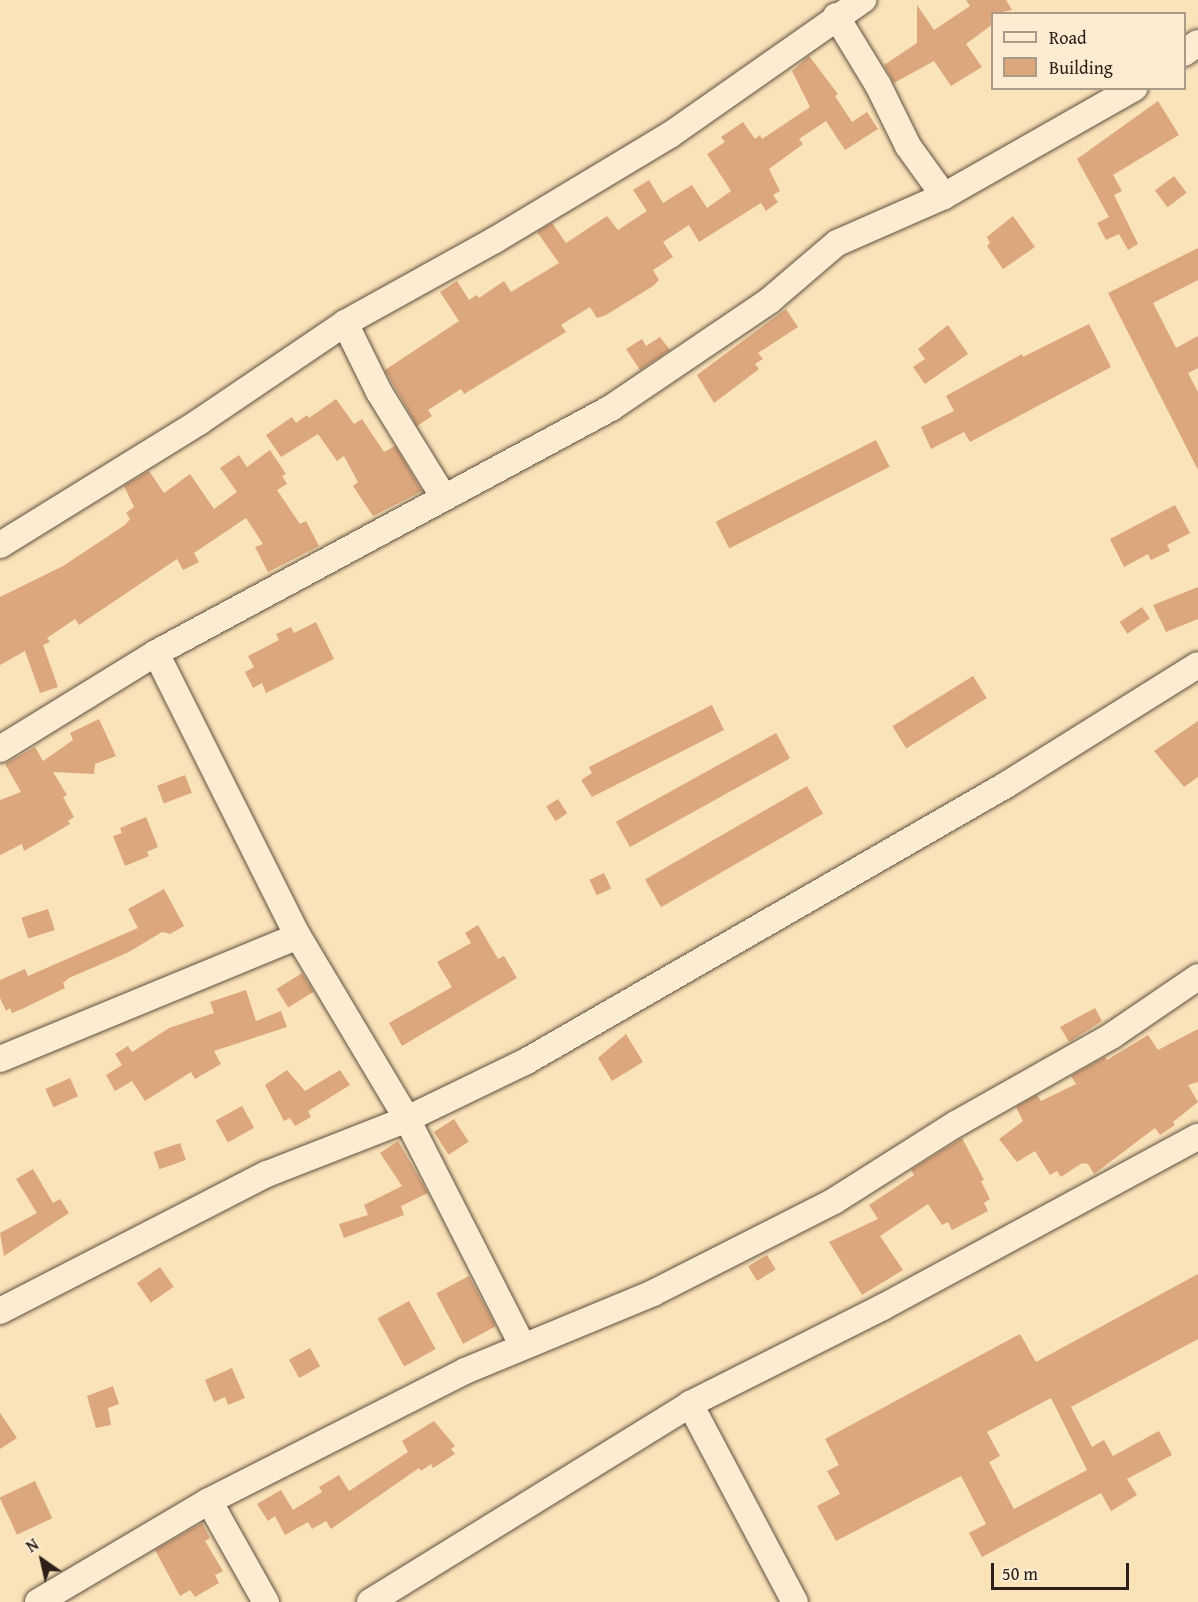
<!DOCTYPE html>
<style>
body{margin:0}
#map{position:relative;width:1198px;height:1602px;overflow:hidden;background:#fbe3b9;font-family:"Gentium Book Plus",serif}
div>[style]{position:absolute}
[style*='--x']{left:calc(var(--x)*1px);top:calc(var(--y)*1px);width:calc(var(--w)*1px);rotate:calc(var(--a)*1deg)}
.building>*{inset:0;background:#dca77d;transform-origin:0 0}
.roads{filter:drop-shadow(0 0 2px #605140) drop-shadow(0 0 2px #605140)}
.minor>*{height:26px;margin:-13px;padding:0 13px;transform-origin:13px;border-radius:13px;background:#fcedd2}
span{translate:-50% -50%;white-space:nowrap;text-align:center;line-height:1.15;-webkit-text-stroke:6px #fcedd2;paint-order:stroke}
.legend{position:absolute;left:991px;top:12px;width:195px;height:78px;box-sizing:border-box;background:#fcedd2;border:2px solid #a99b88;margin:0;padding:8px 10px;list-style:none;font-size:18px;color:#2c2018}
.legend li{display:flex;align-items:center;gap:12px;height:30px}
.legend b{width:30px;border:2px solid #a99b88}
.north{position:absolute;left:12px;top:1530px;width:60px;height:60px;-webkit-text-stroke:4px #fcedd2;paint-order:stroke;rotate:326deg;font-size:16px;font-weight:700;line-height:24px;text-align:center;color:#2c2018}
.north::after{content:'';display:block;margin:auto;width:21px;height:27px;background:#2c2018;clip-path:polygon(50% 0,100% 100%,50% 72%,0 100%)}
.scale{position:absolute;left:991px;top:1563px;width:138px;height:27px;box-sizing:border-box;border:3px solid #2c2018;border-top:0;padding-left:8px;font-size:18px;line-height:21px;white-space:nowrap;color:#2c2018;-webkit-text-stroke:4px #fcedd2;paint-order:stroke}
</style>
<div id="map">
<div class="building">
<div style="clip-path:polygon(966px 0,1006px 0,1012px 10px,993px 14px,993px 24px,966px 44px,982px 67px,951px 86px,934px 61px,894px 83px,884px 65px,917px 43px,917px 5px,934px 30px,970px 6px)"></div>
<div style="clip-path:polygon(809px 56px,838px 94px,835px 96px,852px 122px,867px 112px,878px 129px,845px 150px,826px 121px,799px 139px,803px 144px,769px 169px,780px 191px,773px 195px,778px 202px,766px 211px,761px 203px,699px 242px,689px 225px,663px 242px,673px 257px,653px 270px,659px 280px,653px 286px,606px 315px,597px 318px,590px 307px,561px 325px,566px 332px,464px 394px,461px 389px,428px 410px,432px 416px,417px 426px,385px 370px,459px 321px,440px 292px,457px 281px,469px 300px,477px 295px,479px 298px,504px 281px,511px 292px,559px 263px,537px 232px,552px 223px,566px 243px,607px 216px,618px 230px,647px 211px,633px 190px,649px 180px,663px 203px,692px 185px,707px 208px,731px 191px,707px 154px,725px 142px,721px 137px,743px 122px,755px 139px,760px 135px,762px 139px,810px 107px,792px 71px)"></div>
<div style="clip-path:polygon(1158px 101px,1179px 135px,1113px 175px,1122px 191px,1114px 195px,1138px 244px,1128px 250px,1119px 234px,1106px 240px,1097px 223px,1109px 217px,1077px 159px)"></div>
<div style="left:1174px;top:176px;width:21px;height:24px;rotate:53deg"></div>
<div style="clip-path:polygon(1013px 216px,1035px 247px,1003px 269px,987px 246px,990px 243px,987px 237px)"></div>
<div style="clip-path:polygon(1198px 248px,1198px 280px,1153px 303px,1176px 348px,1198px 336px,1198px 368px,1188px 373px,1198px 392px,1198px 470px,1108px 293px)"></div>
<div style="clip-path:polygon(786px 309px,798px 327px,758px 353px,763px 359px,755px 364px,759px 369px,714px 403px,697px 375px)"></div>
<div style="clip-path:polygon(1089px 324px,1111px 367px,970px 442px,964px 432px,931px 449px,921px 427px,954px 411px,946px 396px,1022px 354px,1023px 357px)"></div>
<div style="clip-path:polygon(948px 325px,968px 354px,925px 384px,913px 367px,925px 359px,918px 349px)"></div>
<div style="clip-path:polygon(660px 337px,670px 350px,640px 370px,626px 349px,642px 339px,646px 346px)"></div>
<div style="clip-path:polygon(336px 399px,354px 424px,362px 419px,384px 452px,395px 446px,422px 491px,373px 516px,353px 486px,358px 482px,344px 456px,337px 461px,318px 434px,281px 457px,266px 435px,292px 417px,296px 423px,307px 415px,309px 418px)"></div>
<div style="left:876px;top:440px;width:30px;height:180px;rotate:63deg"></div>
<div style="clip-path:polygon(270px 450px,286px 474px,282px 476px,287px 484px,277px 490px,300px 524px,306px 521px,319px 546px,268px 572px,255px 547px,263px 544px,246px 518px,194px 553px,199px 562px,183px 570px,177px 559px,79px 625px,75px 619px,47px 638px,50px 642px,43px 645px,58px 687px,40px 693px,25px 651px,0 665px,0 597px,63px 566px,125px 525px,130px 519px,126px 513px,134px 507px,124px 486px,149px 471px,164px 493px,190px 474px,214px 509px,237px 492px,220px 468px,239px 455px,247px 467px)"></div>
<div style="clip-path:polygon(1175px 505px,1190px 533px,1167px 545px,1170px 551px,1151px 560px,1148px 554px,1124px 567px,1110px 539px)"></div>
<div style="clip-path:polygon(1198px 587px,1198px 619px,1166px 632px,1153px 605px)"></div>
<div style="left:1142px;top:607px;width:14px;height:27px;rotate:56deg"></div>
<div style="clip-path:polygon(316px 622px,334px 659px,266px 693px,262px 683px,253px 688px,245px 672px,254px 667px,248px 656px,279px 640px,276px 634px,291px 627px,294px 633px)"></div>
<div style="left:973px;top:676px;width:26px;height:95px;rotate:58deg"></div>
<div style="clip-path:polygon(712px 705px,724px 730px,592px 797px,581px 780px,592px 773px,589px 767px)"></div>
<div style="clip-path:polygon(99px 719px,116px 756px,95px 764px,94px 774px,53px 772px,67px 795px,63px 797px,74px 817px,68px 821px,70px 824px,24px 851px,22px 844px,0 855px,0 800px,21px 792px,5px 764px,35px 747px,43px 761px,73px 740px,70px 733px)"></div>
<div style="clip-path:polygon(1198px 721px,1198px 777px,1184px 787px,1154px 751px)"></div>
<div style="left:776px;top:733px;width:29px;height:183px;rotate:61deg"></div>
<div style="left:185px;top:775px;width:19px;height:30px;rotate:69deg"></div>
<div style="left:807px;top:786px;width:32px;height:187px;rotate:60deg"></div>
<div style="left:558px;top:799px;width:17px;height:14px;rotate:57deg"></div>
<div style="clip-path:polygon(146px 817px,158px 847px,147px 852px,149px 856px,125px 866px,113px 836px,122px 833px,120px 828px)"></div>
<div style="left:604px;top:873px;width:17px;height:16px;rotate:65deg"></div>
<div style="clip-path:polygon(164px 889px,184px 926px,170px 934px,162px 932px,129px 952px,69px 978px,63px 983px,65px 988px,22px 1009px,12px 1013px,10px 1008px,6px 1011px,0 998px,0 980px,25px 969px,28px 976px,138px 928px,128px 909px)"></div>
<div style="left:48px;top:909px;width:22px;height:28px;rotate:72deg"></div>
<div style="clip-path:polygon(478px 925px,498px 959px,504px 956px,517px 978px,402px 1046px,389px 1023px,452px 987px,437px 962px,471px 943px,465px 933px)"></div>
<div style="left:302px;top:973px;width:22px;height:30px;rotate:58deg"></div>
<div style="clip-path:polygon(246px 990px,256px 1021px,281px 1011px,287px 1027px,214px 1051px,221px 1064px,195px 1079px,191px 1072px,145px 1101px,132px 1081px,115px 1091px,106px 1075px,122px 1065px,115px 1054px,128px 1046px,132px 1052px,169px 1028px,214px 1013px,210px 1002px)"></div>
<div style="clip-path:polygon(1095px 1008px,1102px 1021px,1069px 1042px,1060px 1027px)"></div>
<div style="clip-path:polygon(1198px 1029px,1198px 1082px,1188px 1085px,1198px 1102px,1173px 1122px,1175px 1125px,1160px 1135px,1155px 1128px,1094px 1174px,1088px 1164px,1082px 1163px,1061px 1177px,1057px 1171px,1050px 1175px,1035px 1151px,1017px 1162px,999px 1139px,1023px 1121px,1016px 1107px,1037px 1095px,1041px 1101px,1076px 1084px,1071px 1076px,1105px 1057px,1107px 1060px,1148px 1035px,1158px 1050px)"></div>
<div style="clip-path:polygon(626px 1034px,643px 1062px,612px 1081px,598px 1058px)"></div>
<div style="clip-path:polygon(287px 1070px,305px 1091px,340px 1070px,350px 1085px,308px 1111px,311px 1117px,295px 1126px,290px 1118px,284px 1121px,265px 1085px)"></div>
<div style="left:70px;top:1078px;width:20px;height:27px;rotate:66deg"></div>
<div style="left:242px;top:1106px;width:25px;height:30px;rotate:61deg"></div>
<div style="left:454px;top:1119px;width:27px;height:24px;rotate:57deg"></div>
<div style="clip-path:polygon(962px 1138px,984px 1180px,981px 1181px,990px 1199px,984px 1203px,988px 1211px,952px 1230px,948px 1222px,942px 1225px,928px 1204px,880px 1236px,903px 1270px,862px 1295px,829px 1242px,878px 1219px,869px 1205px,914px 1175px,911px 1170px)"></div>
<div style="clip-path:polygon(398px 1141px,428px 1193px,401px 1206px,404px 1215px,344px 1238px,339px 1224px,368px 1215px,364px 1205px,402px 1186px,380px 1153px)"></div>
<div style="left:180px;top:1143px;width:18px;height:28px;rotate:71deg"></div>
<div style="clip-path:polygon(33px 1169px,53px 1203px,60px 1199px,69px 1213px,4px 1256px,0 1233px,37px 1213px,16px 1179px)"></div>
<div style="left:767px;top:1255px;width:17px;height:22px;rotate:59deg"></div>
<div style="left:160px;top:1267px;width:24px;height:28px;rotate:55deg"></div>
<div style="clip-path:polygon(evenodd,1198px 1274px,1198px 1339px,1071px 1407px,1092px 1447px,1104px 1440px,1113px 1456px,1159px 1431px,1172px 1455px,1127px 1479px,1137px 1495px,1111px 1511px,1101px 1493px,982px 1557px,969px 1533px,986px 1524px,961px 1476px,836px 1541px,817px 1506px,840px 1494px,827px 1471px,839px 1465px,825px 1439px,1020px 1334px,1036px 1362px,1198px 1274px,1051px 1398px,1087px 1470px,1014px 1509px,989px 1462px,1000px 1456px,987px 1432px,1051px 1398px)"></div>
<div style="left:469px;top:1276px;width:57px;height:37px;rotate:62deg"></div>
<div style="left:409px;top:1301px;width:55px;height:36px;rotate:61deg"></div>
<div style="left:310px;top:1348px;width:21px;height:24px;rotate:61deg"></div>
<div style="clip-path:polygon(232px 1368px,245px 1398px,228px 1405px,225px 1397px,214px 1402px,205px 1380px)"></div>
<div style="clip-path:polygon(113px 1386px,119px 1404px,108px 1408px,111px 1425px,96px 1428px,87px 1396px)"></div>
<div style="clip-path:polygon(0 1413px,17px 1438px,0 1449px)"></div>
<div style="clip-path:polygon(434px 1421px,455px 1446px,451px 1449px,455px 1454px,433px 1468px,431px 1464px,421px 1471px,419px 1468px,331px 1529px,326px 1521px,312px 1529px,308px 1522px,285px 1535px,275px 1516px,268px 1521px,257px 1504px,281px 1490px,293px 1510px,322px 1492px,319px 1487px,339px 1475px,349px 1491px,408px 1452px,402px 1441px)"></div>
<div style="left:35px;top:1481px;width:41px;height:39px;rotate:65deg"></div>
<div style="clip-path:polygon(202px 1523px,210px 1538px,205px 1541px,223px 1571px,215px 1575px,219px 1583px,195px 1597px,190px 1590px,180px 1596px,155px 1550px)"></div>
</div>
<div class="roads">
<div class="minor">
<div style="--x:836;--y:16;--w:81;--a:58.7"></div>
<div style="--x:878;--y:85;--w:68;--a:63.8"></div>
<div style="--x:908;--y:146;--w:62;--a:54.2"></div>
<div style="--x:1184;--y:53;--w:17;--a:-36"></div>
<div style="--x:345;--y:323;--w:77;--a:63.8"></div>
<div style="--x:379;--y:392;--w:122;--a:58.4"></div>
<div style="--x:0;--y:545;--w:234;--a:-31.7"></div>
<div style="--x:199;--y:422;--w:176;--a:-34.1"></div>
<div style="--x:345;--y:323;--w:171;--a:-29"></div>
<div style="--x:495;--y:240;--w:204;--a:-31"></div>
<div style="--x:670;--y:135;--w:236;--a:-35"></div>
<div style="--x:156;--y:653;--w:317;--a:63.4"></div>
<div style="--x:298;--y:936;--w:213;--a:59.2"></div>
<div style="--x:407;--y:1119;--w:254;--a:63"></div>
<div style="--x:0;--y:749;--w:183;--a:-31.6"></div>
<div style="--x:156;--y:653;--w:517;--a:-28.3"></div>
<div style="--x:611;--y:408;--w:191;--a:-34.1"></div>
<div style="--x:769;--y:301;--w:89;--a:-40.5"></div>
<div style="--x:837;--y:243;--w:117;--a:-23.7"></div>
<div style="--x:944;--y:196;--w:219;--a:-29.6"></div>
<div style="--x:0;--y:1059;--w:322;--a:-22.4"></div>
<div style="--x:0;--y:1311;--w:300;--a:-27.2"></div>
<div style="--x:267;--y:1174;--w:150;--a:-21.4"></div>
<div style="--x:407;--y:1119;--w:131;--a:-25.8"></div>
<div style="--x:525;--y:1062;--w:555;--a:-29.94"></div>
<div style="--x:1006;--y:785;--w:226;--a:-32"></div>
<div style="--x:690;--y:1404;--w:224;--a:62.1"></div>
<div style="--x:209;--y:1501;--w:116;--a:60.6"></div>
<div style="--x:38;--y:1602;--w:199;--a:-30.6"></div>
<div style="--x:209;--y:1501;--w:287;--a:-26.9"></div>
<div style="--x:465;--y:1371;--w:204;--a:-22.5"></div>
<div style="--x:653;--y:1293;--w:203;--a:-26.9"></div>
<div style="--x:834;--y:1201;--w:144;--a:-32.3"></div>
<div style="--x:956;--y:1124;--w:180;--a:-29.5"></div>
<div style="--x:1113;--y:1035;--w:103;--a:-34.3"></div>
<div style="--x:370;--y:1602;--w:376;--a:-31.7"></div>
<div style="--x:690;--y:1404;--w:216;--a:-26.7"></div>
<div style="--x:883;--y:1307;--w:358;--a:-28.4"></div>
</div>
</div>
<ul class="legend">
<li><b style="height:8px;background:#fcedd2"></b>Road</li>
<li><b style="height:16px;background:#dca77d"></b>Building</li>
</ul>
<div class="north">N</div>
<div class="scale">50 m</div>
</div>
